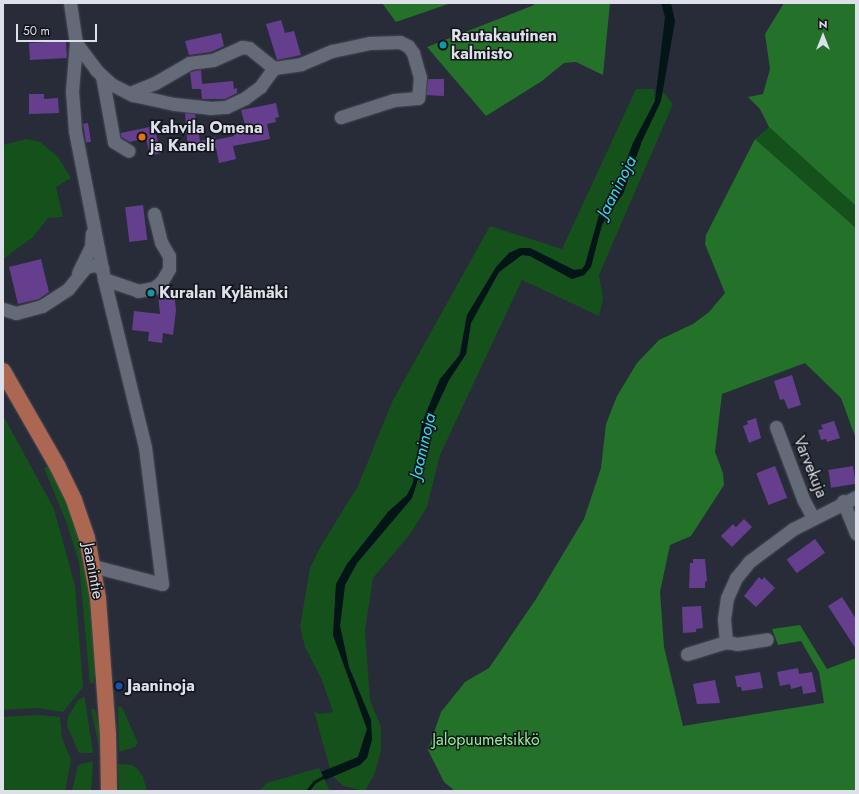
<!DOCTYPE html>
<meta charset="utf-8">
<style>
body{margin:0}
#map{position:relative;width:859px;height:794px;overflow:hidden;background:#272c38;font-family:Jost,sans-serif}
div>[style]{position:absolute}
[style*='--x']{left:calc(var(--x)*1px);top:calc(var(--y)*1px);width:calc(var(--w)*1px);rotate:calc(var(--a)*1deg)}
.green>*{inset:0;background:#15511a}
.forest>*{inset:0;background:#24712a}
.water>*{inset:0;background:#031517}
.stream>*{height:3px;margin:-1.5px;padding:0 1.5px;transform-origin:1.5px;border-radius:1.5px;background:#031517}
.building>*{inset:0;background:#653f8e;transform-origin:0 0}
.roads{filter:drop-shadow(0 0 1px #454953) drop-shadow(0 0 1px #454953)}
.minor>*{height:13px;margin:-6.5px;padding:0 6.5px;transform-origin:6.5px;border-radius:6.5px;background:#656a78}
.major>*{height:16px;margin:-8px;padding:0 8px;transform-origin:8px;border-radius:8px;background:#ab6751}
.dots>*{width:11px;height:11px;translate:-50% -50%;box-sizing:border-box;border:2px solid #12141a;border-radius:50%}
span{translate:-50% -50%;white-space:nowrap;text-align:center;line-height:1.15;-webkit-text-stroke:3px #12141a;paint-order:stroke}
.poi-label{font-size:16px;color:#dde0e8;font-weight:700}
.left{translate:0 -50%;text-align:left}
.street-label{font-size:16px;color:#dde0e8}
.park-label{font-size:16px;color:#90f292}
.water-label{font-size:17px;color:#37d8e5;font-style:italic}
.frame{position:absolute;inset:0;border:4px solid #dde0e8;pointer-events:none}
.north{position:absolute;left:803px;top:16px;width:40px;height:40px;-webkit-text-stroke:3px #12141a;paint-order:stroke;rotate:0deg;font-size:11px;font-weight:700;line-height:16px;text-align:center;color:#dde0e8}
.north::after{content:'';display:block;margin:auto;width:14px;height:18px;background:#dde0e8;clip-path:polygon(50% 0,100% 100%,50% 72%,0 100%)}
.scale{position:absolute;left:16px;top:24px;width:81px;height:18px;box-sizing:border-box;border:2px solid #dde0e8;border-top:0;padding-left:5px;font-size:12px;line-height:14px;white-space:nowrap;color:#dde0e8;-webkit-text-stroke:3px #12141a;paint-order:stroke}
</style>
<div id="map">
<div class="green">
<div style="clip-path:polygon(636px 89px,654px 89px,655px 101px,633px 143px,616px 188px,599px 215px,585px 265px,582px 269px,574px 270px,530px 248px,520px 248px,509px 253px,467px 315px,459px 355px,440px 379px,434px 393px,422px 423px,413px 483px,407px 495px,388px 512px,336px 584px,333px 635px,367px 729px,358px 757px,330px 769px,314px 711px,318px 714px,333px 712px,322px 680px,305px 647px,300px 627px,310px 568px,321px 546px,358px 486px,392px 402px,490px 226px,562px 249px)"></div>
<div style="clip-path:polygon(662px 91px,673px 104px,599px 275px,603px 299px,599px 316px,522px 280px,440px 455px,427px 507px,410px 534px,373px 578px,365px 630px,370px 700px,381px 727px,381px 750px,375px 773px,365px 791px,343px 786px,333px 776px,360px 765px,371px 720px,349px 667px,340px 626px,345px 585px,357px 563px,412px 498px,420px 473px,429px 423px,449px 380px,466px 354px,471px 323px,499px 272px,522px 255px,530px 256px,572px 279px,585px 275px,606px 216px,623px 194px,642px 141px,661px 101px)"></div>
<div style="clip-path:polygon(769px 127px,856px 206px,856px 228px,755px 139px)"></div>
<div style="clip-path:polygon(26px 139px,40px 142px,58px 157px,71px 178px,56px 187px,63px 217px,48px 218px,33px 237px,3px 259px,3px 145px)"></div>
<div style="clip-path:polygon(3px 415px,54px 509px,75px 586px,83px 687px,63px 712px,36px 708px,3px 710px)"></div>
<div style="clip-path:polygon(50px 465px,67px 501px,86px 561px,96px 651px,94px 683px,90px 684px,79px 562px,67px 524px,44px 468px)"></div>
<div style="clip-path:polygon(84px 697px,85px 699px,93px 753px,79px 753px,67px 726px,68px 717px,78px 700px)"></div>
<div style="clip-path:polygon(118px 707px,122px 707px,138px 743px,135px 747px,119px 752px)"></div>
<div style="clip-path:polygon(91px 709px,95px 709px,100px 731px,102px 747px,99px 748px)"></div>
<div style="clip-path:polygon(38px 715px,60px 717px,62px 738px,71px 760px,65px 791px,3px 791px,3px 717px)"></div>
<div style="clip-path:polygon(93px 761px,91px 791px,72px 791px,78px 765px)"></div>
<div style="clip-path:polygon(118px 764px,131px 765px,137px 768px,143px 777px,147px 791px,119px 791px)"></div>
<div style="clip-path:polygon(319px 768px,330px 791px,259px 791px,267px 783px)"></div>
</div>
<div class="forest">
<div style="clip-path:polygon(382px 3px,451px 3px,396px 22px)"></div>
<div style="clip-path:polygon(533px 3px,610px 3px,603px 75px,576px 62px,564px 63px,542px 81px,486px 116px,427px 47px,534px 5px)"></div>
<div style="clip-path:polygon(784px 3px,856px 3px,856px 206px,769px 127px,760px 109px,748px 97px,763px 94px,770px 69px,765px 34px)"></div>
<div style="clip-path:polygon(755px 139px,856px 228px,856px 439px,841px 398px,805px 363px,722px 394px,715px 452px,723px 473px,724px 485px,691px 536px,670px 545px,660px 592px,664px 647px,683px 726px,824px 703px,819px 672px,801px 641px,778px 645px,772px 629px,800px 625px,827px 669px,856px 658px,856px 791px,455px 791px,444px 782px,428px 750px,441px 712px,465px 682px,489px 668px,536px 599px,584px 519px,601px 468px,606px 424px,617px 396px,637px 363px,659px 340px,693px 324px,709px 312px,725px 293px,705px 244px,706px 235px)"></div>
</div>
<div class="water">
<div style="clip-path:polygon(661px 3px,671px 3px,675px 21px,661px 101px,642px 141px,623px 194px,602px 224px,591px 267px,584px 275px,572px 279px,530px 256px,522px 255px,499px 272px,471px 323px,466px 354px,449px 380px,429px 423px,420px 473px,412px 498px,357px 563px,345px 585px,340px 626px,349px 667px,371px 720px,372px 740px,367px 758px,360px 765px,325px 780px,321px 772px,358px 757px,367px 729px,333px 635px,336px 584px,347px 564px,388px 512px,407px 495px,413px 483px,422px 423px,440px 379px,460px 355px,467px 315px,496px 267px,509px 253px,520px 248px,530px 248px,574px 270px,582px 269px,585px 265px,599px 215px,616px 188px,633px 143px,655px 101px,665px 17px)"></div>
</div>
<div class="stream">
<div style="--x:307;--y:791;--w:11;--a:-52"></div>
<div style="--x:314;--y:782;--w:13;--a:-29"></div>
</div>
<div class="building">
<div style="clip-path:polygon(281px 20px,285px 33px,294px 31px,301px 55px,277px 60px,266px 24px)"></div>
<div style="clip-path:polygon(221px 33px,224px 46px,211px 52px,189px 55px,185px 41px)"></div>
<div style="left:66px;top:41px;width:17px;height:37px;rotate:87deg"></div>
<div style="clip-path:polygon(201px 70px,202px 84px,233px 81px,234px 89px,237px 88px,237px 93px,225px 99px,202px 99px,201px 89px,192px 89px,190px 72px)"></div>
<div style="clip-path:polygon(428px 79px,444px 79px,444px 96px,426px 95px)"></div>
<div style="clip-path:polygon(29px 94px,44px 94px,44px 99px,58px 98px,59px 113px,29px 114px)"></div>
<div style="clip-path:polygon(276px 103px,279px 117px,275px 118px,276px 122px,267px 124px,270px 139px,233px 146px,236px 159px,219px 163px,216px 148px,188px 150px,185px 113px,195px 114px,200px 141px,215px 137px,215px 140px,234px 136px,233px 132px,246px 129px,241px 110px)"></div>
<div style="left:88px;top:123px;width:19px;height:5px;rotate:81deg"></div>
<div style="clip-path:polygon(154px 126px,161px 153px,150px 156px,146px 138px,130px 142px,121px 137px,121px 133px)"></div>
<div style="left:143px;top:205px;width:35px;height:18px;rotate:83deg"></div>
<div style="clip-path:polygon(41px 259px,49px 292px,39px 299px,18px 304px,9px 267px)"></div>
<div style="clip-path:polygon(174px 292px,176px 310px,173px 335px,163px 333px,162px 343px,148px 341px,149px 332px,132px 330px,134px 311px,160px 314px,158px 295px)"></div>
<div style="clip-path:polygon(792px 375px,801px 405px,788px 409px,784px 399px,780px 400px,774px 381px)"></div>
<div style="clip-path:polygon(756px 418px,761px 438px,749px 443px,743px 426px,748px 424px,747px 421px)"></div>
<div style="clip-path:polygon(834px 421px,840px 438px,827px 442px,826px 439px,821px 440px,818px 430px,823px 429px,821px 425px)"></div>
<div style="left:775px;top:466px;width:34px;height:20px;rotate:69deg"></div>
<div style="left:853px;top:466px;width:18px;height:25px;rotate:81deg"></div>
<div style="clip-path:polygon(744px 519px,752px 527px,732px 547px,721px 536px,733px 524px,736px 527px)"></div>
<div style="left:815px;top:539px;width:17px;height:35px;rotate:54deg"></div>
<div style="clip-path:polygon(693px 559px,705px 559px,707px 581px,705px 582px,705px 588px,689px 588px,690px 563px,693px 563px)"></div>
<div style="clip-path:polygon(759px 577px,762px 580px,764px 577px,775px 588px,756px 607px,744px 596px)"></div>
<div style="clip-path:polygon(842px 597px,856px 619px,856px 649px,828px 606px)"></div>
<div style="clip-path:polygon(701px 606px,703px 628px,696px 629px,696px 632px,683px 633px,682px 607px)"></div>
<div style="clip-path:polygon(798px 668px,799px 674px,812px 672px,816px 692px,803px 694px,802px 686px,791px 689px,790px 684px,780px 686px,777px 672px)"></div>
<div style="clip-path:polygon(760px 672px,763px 688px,742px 691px,741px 687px,737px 687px,735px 676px)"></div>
<div style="clip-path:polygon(715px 680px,720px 703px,697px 704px,693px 684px)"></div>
</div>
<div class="roads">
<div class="minor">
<div style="--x:70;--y:3;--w:40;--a:81.5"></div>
<div style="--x:76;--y:43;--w:48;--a:94.8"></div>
<div style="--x:72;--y:91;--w:40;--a:85.7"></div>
<div style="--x:75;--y:131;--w:151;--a:78.9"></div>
<div style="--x:104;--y:279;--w:173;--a:76.3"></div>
<div style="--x:145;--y:447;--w:138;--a:82.9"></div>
<div style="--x:162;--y:584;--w:71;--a:-165.4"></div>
<div style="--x:76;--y:43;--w:34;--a:53"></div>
<div style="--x:96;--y:70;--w:21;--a:43"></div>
<div style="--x:111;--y:84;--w:25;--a:27"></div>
<div style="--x:133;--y:95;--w:42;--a:12.4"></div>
<div style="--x:174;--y:104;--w:36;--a:6"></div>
<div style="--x:210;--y:108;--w:16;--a:-4"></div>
<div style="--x:226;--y:107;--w:21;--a:-25"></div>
<div style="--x:245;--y:98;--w:19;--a:-36"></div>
<div style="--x:260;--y:87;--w:24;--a:-54"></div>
<div style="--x:274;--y:68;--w:27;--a:-8"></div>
<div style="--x:301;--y:64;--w:34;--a:-23"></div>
<div style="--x:332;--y:51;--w:39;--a:-12"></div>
<div style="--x:370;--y:43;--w:30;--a:-2"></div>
<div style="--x:400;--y:42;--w:9;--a:27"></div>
<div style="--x:408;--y:46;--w:9;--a:54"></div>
<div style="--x:413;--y:53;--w:25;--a:74"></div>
<div style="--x:420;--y:77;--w:21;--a:95"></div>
<div style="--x:418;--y:98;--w:24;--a:175"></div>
<div style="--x:394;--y:100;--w:56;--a:162.2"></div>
<div style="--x:102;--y:76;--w:67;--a:79.7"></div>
<div style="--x:114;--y:142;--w:17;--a:31"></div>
<div style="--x:130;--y:93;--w:27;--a:-22"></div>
<div style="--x:155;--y:83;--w:39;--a:-30"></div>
<div style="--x:189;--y:63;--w:24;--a:-7"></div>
<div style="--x:213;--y:60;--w:32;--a:-24"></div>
<div style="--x:242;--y:47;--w:7;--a:8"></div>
<div style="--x:249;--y:48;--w:32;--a:39"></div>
<div style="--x:78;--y:273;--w:30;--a:-64"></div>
<div style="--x:91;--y:246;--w:13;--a:-86"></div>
<div style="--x:104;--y:279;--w:36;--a:19"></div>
<div style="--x:138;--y:291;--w:16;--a:-11"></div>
<div style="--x:154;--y:288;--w:11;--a:-41"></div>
<div style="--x:162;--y:281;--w:14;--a:-60"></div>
<div style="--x:169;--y:269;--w:13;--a:-90"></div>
<div style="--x:169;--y:256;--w:16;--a:-120"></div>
<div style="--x:161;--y:242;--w:29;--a:-104"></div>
<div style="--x:3;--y:309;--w:14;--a:17"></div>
<div style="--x:16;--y:313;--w:27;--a:-15"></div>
<div style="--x:42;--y:306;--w:31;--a:-33"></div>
<div style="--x:68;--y:289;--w:28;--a:-51"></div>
<div style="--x:86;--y:267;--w:9;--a:-13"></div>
<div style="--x:95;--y:265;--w:8;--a:23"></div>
<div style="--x:776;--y:427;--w:77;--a:69.4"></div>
<div style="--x:803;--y:499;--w:21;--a:62"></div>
<div style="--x:843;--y:501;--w:35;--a:68"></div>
<div style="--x:726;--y:642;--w:23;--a:-95"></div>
<div style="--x:724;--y:619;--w:21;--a:-82"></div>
<div style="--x:727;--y:598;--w:22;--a:-66"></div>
<div style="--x:736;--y:578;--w:22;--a:-51"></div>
<div style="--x:750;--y:561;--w:54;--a:-36.7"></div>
<div style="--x:793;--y:529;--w:71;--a:-26.9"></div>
<div style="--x:687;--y:654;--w:41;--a:-17.1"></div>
<div style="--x:726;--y:642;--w:11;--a:10"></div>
<div style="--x:737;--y:644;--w:30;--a:-9"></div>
</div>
<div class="major">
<div style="--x:3;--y:371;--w:111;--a:60.2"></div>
<div style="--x:58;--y:467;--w:37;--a:64"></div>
<div style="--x:74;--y:500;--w:40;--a:71.1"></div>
<div style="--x:87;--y:538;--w:61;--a:79.6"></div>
<div style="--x:98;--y:598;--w:136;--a:85.8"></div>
<div style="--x:108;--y:734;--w:57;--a:89"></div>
</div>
</div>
<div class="dots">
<div style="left:443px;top:45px;background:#0f9aa8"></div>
<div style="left:142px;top:137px;background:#e8710a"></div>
<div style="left:151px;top:293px;background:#0f9aa8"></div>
<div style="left:119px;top:686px;background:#1a4fb4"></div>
</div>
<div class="poi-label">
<span class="left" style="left:451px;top:45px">Rautakautinen<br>kalmisto</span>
<span class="left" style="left:150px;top:137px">Kahvila Omena<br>ja Kaneli</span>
<span class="left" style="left:159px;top:293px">Kuralan Kylämäki</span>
<span class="left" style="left:127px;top:686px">Jaaninoja</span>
</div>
<div class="street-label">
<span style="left:810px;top:467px;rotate:68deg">Varvekuja</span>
<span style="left:93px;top:571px;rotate:80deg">Jaanintie</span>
</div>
<div class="park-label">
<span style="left:486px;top:740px">Jalopuumetsikkö</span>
</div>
<div class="water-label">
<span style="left:617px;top:187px;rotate:-63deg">Jaaninoja</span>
<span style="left:423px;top:446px;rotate:-77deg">Jaaninoja</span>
</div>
<div class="frame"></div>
<div class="north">N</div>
<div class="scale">50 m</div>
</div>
